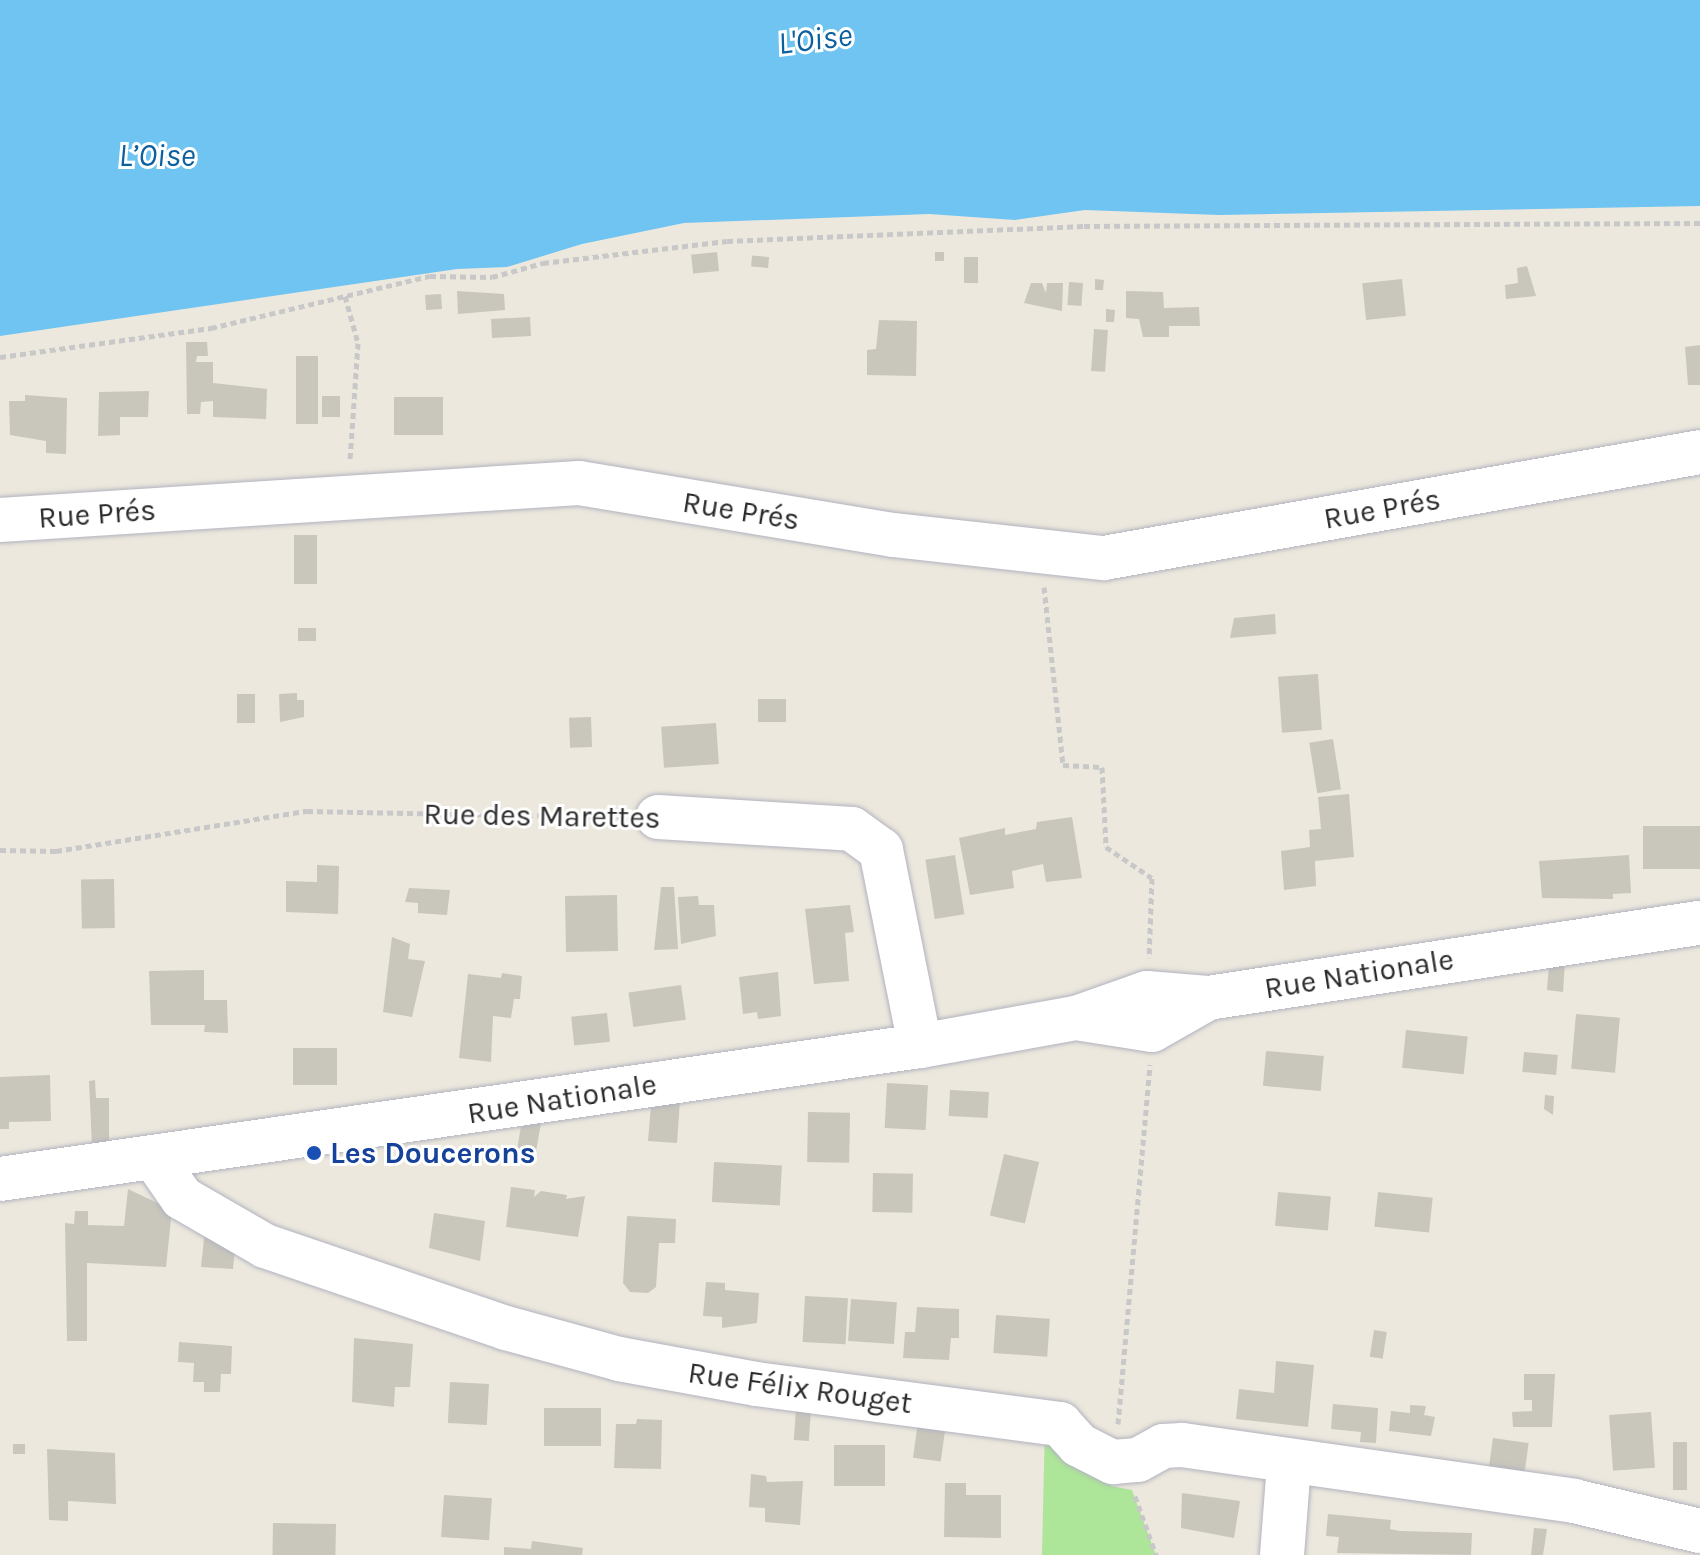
<!DOCTYPE html>
<meta charset="utf-8">
<style>
body{margin:0}
#map{position:relative;width:1700px;height:1555px;overflow:hidden;background:#ede8de;font-family:Karla,sans-serif}
div>[style]{position:absolute}
[style*='--x']{left:calc(var(--x)*1px);top:calc(var(--y)*1px);width:calc(var(--w)*1px);rotate:calc(var(--a)*1deg)}
.green>*{inset:0;background:#ade599}
.water>*{inset:0;background:#6fc4f1}
.building>*{inset:0;background:#c9c6bc;transform-origin:0 0}
.path>*{height:5px;margin-top:-2.5px;transform-origin:0;background:repeating-linear-gradient(90deg,#c8c8c8 0 6px,transparent 0 10px)}
.roads{filter:drop-shadow(0 0 2px #b1b3bf) drop-shadow(0 0 2px #b1b3bf)}
.minor>*{height:44px;margin:-22px;padding:0 22px;transform-origin:22px;border-radius:22px;background:#fff}
.dots>*{width:22px;height:22px;translate:-50% -50%;box-sizing:border-box;border:4px solid #fff;border-radius:50%}
span{translate:-50% -50%;white-space:nowrap;text-align:center;line-height:1.15;-webkit-text-stroke:6px #fff;paint-order:stroke}
.street-label{font-size:30px;color:#2b2b2b}
.transit-label{font-size:30px;color:#164399;font-weight:700}
.left{translate:0 -50%;text-align:left}
.water-label{font-size:32px;color:#0b619f;font-style:italic}
</style>
<div id="map">
<div class="green">
<div style="clip-path:polygon(1045px 1422px,1113px 1462px,1111px 1486px,1132px 1490px,1156px 1555px,1042px 1555px)"></div>
</div>
<div class="water">
<div style="clip-path:polygon(0 0,1700px 0,1700px 206px,1219px 215px,1085px 210px,1015px 220px,929px 214px,684px 223px,582px 244px,507px 267px,457px 269px,0 336px)"></div>
</div>
<div class="building">
<div style="left:717px;top:252px;width:19px;height:26px;rotate:84deg"></div>
<div style="left:935px;top:252px;width:9px;height:9px"></div>
<div style="left:769px;top:257px;width:11px;height:17px;rotate:95deg"></div>
<div style="left:964px;top:257px;width:14px;height:26px"></div>
<div style="clip-path:polygon(1527px 266px,1536px 296px,1506px 299px,1505px 285px,1518px 283px,1517px 268px)"></div>
<div style="clip-path:polygon(1095px 279px,1104px 280px,1103px 290px,1095px 290px)"></div>
<div style="left:1402px;top:279px;width:37px;height:40px;rotate:84deg"></div>
<div style="left:1069px;top:282px;width:14px;height:23px;rotate:4deg"></div>
<div style="clip-path:polygon(1031px 283px,1042px 283px,1046px 293px,1047px 283px,1063px 283px,1062px 311px,1024px 303px)"></div>
<div style="clip-path:polygon(457px 291px,504px 294px,505px 310px,458px 314px)"></div>
<div style="clip-path:polygon(1126px 291px,1163px 292px,1164px 308px,1199px 307px,1200px 326px,1169px 326px,1169px 337px,1143px 337px,1139px 319px,1126px 318px)"></div>
<div style="left:441px;top:294px;width:15px;height:16px;rotate:86deg"></div>
<div style="clip-path:polygon(1106px 309px,1115px 310px,1114px 322px,1106px 322px)"></div>
<div style="left:530px;top:317px;width:19px;height:39px;rotate:87deg"></div>
<div style="clip-path:polygon(879px 320px,917px 321px,916px 376px,867px 375px,867px 350px,876px 349px)"></div>
<div style="left:1094px;top:329px;width:14px;height:42px;rotate:4deg"></div>
<div style="clip-path:polygon(186px 342px,207px 342px,208px 356px,197px 356px,196px 362px,213px 362px,213px 383px,267px 389px,266px 419px,213px 417px,213px 401px,201px 402px,200px 414px,187px 414px)"></div>
<div style="clip-path:polygon(1700px 345px,1700px 385px,1688px 385px,1685px 347px)"></div>
<div style="left:296px;top:356px;width:22px;height:68px"></div>
<div style="clip-path:polygon(149px 391px,148px 417px,120px 417px,120px 435px,98px 436px,99px 392px)"></div>
<div style="clip-path:polygon(25px 395px,67px 398px,66px 454px,46px 453px,46px 441px,10px 435px,9px 401px,25px 401px)"></div>
<div style="left:322px;top:396px;width:18px;height:21px"></div>
<div style="left:443px;top:397px;width:38px;height:49px;rotate:90deg"></div>
<div style="left:294px;top:535px;width:23px;height:49px"></div>
<div style="clip-path:polygon(1275px 614px,1276px 634px,1230px 638px,1234px 618px)"></div>
<div style="left:298px;top:628px;width:18px;height:13px"></div>
<div style="left:1318px;top:674px;width:56px;height:40px;rotate:86deg"></div>
<div style="clip-path:polygon(297px 693px,297px 700px,304px 700px,304px 717px,280px 722px,279px 694px)"></div>
<div style="left:255px;top:694px;width:29px;height:18px;rotate:90deg"></div>
<div style="left:758px;top:699px;width:28px;height:23px"></div>
<div style="left:591px;top:717px;width:30px;height:22px;rotate:88deg"></div>
<div style="left:716px;top:723px;width:41px;height:55px;rotate:86deg"></div>
<div style="left:1333px;top:739px;width:51px;height:24px;rotate:81deg"></div>
<div style="clip-path:polygon(1349px 794px,1354px 857px,1315px 861px,1316px 886px,1284px 890px,1281px 851px,1310px 847px,1309px 830px,1321px 829px,1318px 797px)"></div>
<div style="clip-path:polygon(1072px 817px,1082px 878px,1046px 882px,1043px 864px,1012px 871px,1014px 888px,970px 895px,959px 838px,1005px 828px,1005px 835px,1036px 829px,1037px 822px)"></div>
<div style="left:1700px;top:826px;width:43px;height:57px;rotate:90deg"></div>
<div style="left:955px;top:855px;width:60px;height:30px;rotate:81deg"></div>
<div style="clip-path:polygon(1629px 855px,1631px 893px,1613px 894px,1613px 899px,1542px 898px,1539px 861px)"></div>
<div style="clip-path:polygon(317px 865px,339px 866px,338px 914px,286px 912px,286px 881px,317px 882px)"></div>
<div style="left:114px;top:879px;width:49px;height:33px;rotate:89deg"></div>
<div style="clip-path:polygon(661px 887px,674px 887px,678px 949px,654px 950px)"></div>
<div style="clip-path:polygon(409px 888px,450px 890px,447px 915px,418px 913px,418px 903px,405px 902px)"></div>
<div style="left:617px;top:895px;width:56px;height:52px;rotate:89deg"></div>
<div style="clip-path:polygon(698px 896px,699px 905px,714px 905px,716px 936px,681px 944px,678px 897px)"></div>
<div style="clip-path:polygon(850px 905px,854px 932px,845px 933px,849px 981px,814px 984px,805px 909px)"></div>
<div style="clip-path:polygon(392px 937px,410px 944px,408px 959px,425px 961px,412px 1017px,383px 1012px)"></div>
<div style="clip-path:polygon(1565px 962px,1563px 992px,1547px 990px,1549px 964px)"></div>
<div style="clip-path:polygon(204px 970px,204px 1000px,227px 1000px,228px 1033px,204px 1032px,205px 1025px,151px 1025px,149px 971px)"></div>
<div style="clip-path:polygon(778px 972px,781px 1016px,758px 1019px,757px 1012px,743px 1014px,739px 977px)"></div>
<div style="clip-path:polygon(502px 973px,522px 976px,520px 999px,514px 999px,511px 1018px,493px 1016px,491px 1062px,459px 1058px,468px 974px,501px 978px)"></div>
<div style="left:681px;top:985px;width:35px;height:53px;rotate:82deg"></div>
<div style="left:607px;top:1013px;width:29px;height:36px;rotate:84deg"></div>
<div style="left:1576px;top:1014px;width:44px;height:55px;rotate:5deg"></div>
<div style="left:1406px;top:1030px;width:62px;height:38px;rotate:6deg"></div>
<div style="left:293px;top:1048px;width:44px;height:37px"></div>
<div style="left:1266px;top:1051px;width:58px;height:35px;rotate:5deg"></div>
<div style="left:1524px;top:1052px;width:34px;height:20px;rotate:5deg"></div>
<div style="clip-path:polygon(50px 1075px,51px 1121px,9px 1122px,9px 1129px,0 1129px,0 1077px)"></div>
<div style="clip-path:polygon(95px 1080px,96px 1098px,109px 1098px,109px 1146px,92px 1147px,89px 1081px)"></div>
<div style="left:887px;top:1083px;width:41px;height:45px;rotate:3deg"></div>
<div style="left:950px;top:1090px;width:39px;height:26px;rotate:3deg"></div>
<div style="clip-path:polygon(1545px 1095px,1554px 1096px,1553px 1115px,1544px 1109px)"></div>
<div style="clip-path:polygon(680px 1100px,677px 1143px,648px 1141px,651px 1105px)"></div>
<div style="left:808px;top:1112px;width:42px;height:50px;rotate:1deg"></div>
<div style="clip-path:polygon(541px 1123px,535px 1157px,516px 1156px,521px 1126px)"></div>
<div style="left:1004px;top:1154px;width:36px;height:63px;rotate:13deg"></div>
<div style="left:714px;top:1162px;width:68px;height:40px;rotate:3deg"></div>
<div style="left:873px;top:1173px;width:40px;height:39px;rotate:1deg"></div>
<div style="clip-path:polygon(511px 1187px,535px 1190px,534px 1197px,541px 1191px,567px 1195px,566px 1199px,585px 1196px,578px 1237px,506px 1227px)"></div>
<div style="clip-path:polygon(128px 1189px,172px 1210px,166px 1267px,87px 1263px,87px 1341px,67px 1341px,65px 1223px,74px 1224px,75px 1211px,88px 1211px,88px 1225px,124px 1226px)"></div>
<div style="left:1278px;top:1192px;width:53px;height:34px;rotate:5deg"></div>
<div style="left:1378px;top:1192px;width:55px;height:35px;rotate:6deg"></div>
<div style="clip-path:polygon(434px 1213px,485px 1221px,480px 1261px,429px 1248px)"></div>
<div style="clip-path:polygon(627px 1216px,676px 1219px,675px 1243px,659px 1243px,656px 1287px,648px 1293px,630px 1292px,623px 1283px)"></div>
<div style="clip-path:polygon(205px 1229px,235px 1247px,233px 1269px,201px 1267px)"></div>
<div style="clip-path:polygon(706px 1282px,725px 1283px,725px 1290px,759px 1293px,757px 1323px,722px 1328px,722px 1317px,703px 1316px)"></div>
<div style="left:805px;top:1296px;width:43px;height:46px;rotate:3deg"></div>
<div style="left:851px;top:1299px;width:46px;height:42px;rotate:4deg"></div>
<div style="clip-path:polygon(917px 1307px,959px 1309px,959px 1338px,951px 1338px,949px 1360px,903px 1358px,905px 1332px,915px 1332px)"></div>
<div style="left:996px;top:1315px;width:54px;height:38px;rotate:4deg"></div>
<div style="left:1374px;top:1330px;width:13px;height:27px;rotate:9deg"></div>
<div style="clip-path:polygon(354px 1338px,413px 1344px,410px 1387px,395px 1387px,394px 1407px,352px 1402px)"></div>
<div style="clip-path:polygon(179px 1342px,232px 1346px,231px 1374px,221px 1374px,220px 1392px,204px 1392px,204px 1382px,193px 1382px,194px 1363px,178px 1362px)"></div>
<div style="clip-path:polygon(1276px 1361px,1314px 1365px,1308px 1427px,1236px 1419px,1239px 1389px,1274px 1393px)"></div>
<div style="clip-path:polygon(1524px 1374px,1555px 1374px,1552px 1427px,1513px 1427px,1512px 1412px,1532px 1411px,1532px 1400px,1524px 1400px)"></div>
<div style="left:450px;top:1382px;width:39px;height:41px;rotate:3deg"></div>
<div style="clip-path:polygon(1333px 1404px,1378px 1408px,1376px 1443px,1360px 1442px,1361px 1432px,1331px 1429px)"></div>
<div style="clip-path:polygon(1410px 1405px,1426px 1406px,1424px 1415px,1435px 1417px,1431px 1436px,1389px 1431px,1391px 1411px,1410px 1413px)"></div>
<div style="left:544px;top:1408px;width:57px;height:38px"></div>
<div style="left:796px;top:1409px;width:15px;height:31px;rotate:4deg"></div>
<div style="left:1651px;top:1412px;width:56px;height:42px;rotate:86deg"></div>
<div style="clip-path:polygon(637px 1419px,662px 1420px,661px 1469px,614px 1468px,616px 1424px,636px 1424px)"></div>
<div style="left:918px;top:1422px;width:28px;height:36px;rotate:8deg"></div>
<div style="left:1493px;top:1438px;width:36px;height:30px;rotate:8deg"></div>
<div style="left:1673px;top:1442px;width:14px;height:48px"></div>
<div style="left:13px;top:1444px;width:12px;height:10px"></div>
<div style="left:834px;top:1445px;width:51px;height:41px"></div>
<div style="clip-path:polygon(47px 1449px,115px 1453px,116px 1504px,68px 1501px,68px 1521px,49px 1520px)"></div>
<div style="clip-path:polygon(751px 1474px,766px 1476px,767px 1482px,803px 1481px,800px 1525px,765px 1522px,765px 1508px,749px 1507px)"></div>
<div style="clip-path:polygon(945px 1483px,966px 1483px,966px 1495px,1001px 1495px,1001px 1538px,944px 1537px)"></div>
<div style="clip-path:polygon(1182px 1493px,1240px 1501px,1234px 1538px,1181px 1528px)"></div>
<div style="left:444px;top:1495px;width:48px;height:42px;rotate:4deg"></div>
<div style="clip-path:polygon(1328px 1514px,1391px 1520px,1390px 1529px,1400px 1531px,1472px 1533px,1471px 1555px,1337px 1553px,1339px 1537px,1326px 1536px)"></div>
<div style="left:273px;top:1523px;width:63px;height:32px;rotate:1deg"></div>
<div style="clip-path:polygon(1534px 1528px,1547px 1529px,1543px 1555px,1531px 1555px)"></div>
<div style="clip-path:polygon(532px 1541px,583px 1548px,582px 1555px,504px 1555px,504px 1547px,531px 1549px)"></div>
</div>
<div class="path">
<div style="--x:345;--y:296;--w:49;--a:74.5"></div>
<div style="--x:358;--y:343;--w:118;--a:93.9"></div>
<div style="--x:0;--y:357;--w:213;--a:-7.8"></div>
<div style="--x:211;--y:328;--w:225;--a:-13.4"></div>
<div style="--x:430;--y:276;--w:62;--a:0.9"></div>
<div style="--x:492;--y:277;--w:53;--a:-15.4"></div>
<div style="--x:543;--y:263;--w:185;--a:-6.8"></div>
<div style="--x:727;--y:241;--w:357;--a:-2.4"></div>
<div style="--x:1084;--y:226;--w:616;--a:-0.28"></div>
<div style="--x:1044;--y:587;--w:179;--a:83.9"></div>
<div style="--x:1063;--y:765;--w:39;--a:3"></div>
<div style="--x:1102;--y:767;--w:80;--a:87.1"></div>
<div style="--x:1106;--y:847;--w:55;--a:34"></div>
<div style="--x:1152;--y:878;--w:80;--a:92.1"></div>
<div style="--x:0;--y:850;--w:56;--a:1"></div>
<div style="--x:56;--y:851;--w:254;--a:-9.1"></div>
<div style="--x:307;--y:811;--w:314;--a:1.1"></div>
<div style="--x:1118;--y:1424;--w:361;--a:-84.9"></div>
<div style="--x:1135;--y:1496;--w:63;--a:70.4"></div>
</div>
<div class="roads">
<div class="minor">
<div style="--x:0;--y:520;--w:580;--a:-3.66"></div>
<div style="--x:579;--y:483;--w:319;--a:9.4"></div>
<div style="--x:894;--y:535;--w:211;--a:6.3"></div>
<div style="--x:1104;--y:558;--w:605;--a:-10.08"></div>
<div style="--x:658;--y:817;--w:194;--a:3.5"></div>
<div style="--x:852;--y:829;--w:36;--a:36"></div>
<div style="--x:881;--y:850;--w:200;--a:78.7"></div>
<div style="--x:1082;--y:1019;--w:71;--a:8.9"></div>
<div style="--x:1152;--y:1030;--w:64;--a:-29.7"></div>
<div style="--x:155;--y:1159;--w:47;--a:55.3"></div>
<div style="--x:182;--y:1198;--w:96;--a:30"></div>
<div style="--x:265;--y:1246;--w:255;--a:18.8"></div>
<div style="--x:506;--y:1328;--w:117;--a:15.3"></div>
<div style="--x:619;--y:1359;--w:139;--a:10.3"></div>
<div style="--x:756;--y:1384;--w:307;--a:7.5"></div>
<div style="--x:1060;--y:1424;--w:28;--a:48"></div>
<div style="--x:1079;--y:1445;--w:38;--a:27"></div>
<div style="--x:1113;--y:1462;--w:25;--a:-5"></div>
<div style="--x:1138;--y:1460;--w:29;--a:-29"></div>
<div style="--x:1163;--y:1446;--w:19;--a:-3"></div>
<div style="--x:1182;--y:1445;--w:396;--a:8.1"></div>
<div style="--x:1574;--y:1501;--w:130;--a:13.4"></div>
<div style="--x:0;--y:1179;--w:930;--a:-8.23"></div>
<div style="--x:920;--y:1046;--w:158;--a:-10.2"></div>
<div style="--x:1076;--y:1018;--w:75;--a:-19.4"></div>
<div style="--x:1147;--y:993;--w:61;--a:4.7"></div>
<div style="--x:1208;--y:998;--w:498;--a:-8.7"></div>
<div style="--x:1282;--y:1555;--w:92;--a:-85.6"></div>
</div>
</div>
<div class="dots">
<div style="left:314px;top:1153px;background:#1a4fb4"></div>
</div>
<div class="street-label">
<span style="left:1382px;top:509px;rotate:-10deg">Rue Prés</span>
<span style="left:741px;top:511px;rotate:9deg">Rue Prés</span>
<span style="left:97px;top:514px;rotate:-4deg">Rue Prés</span>
<span style="left:542px;top:816px;rotate:1deg">Rue des Marettes</span>
<span style="left:1359px;top:974px;rotate:-9deg">Rue Nationale</span>
<span style="left:562px;top:1099px;rotate:-9deg">Rue Nationale</span>
<span style="left:800px;top:1388px;rotate:8deg">Rue Félix Rouget</span>
</div>
<div class="transit-label">
<span class="left" style="left:330px;top:1153px">Les Doucerons</span>
</div>
<div class="water-label">
<span style="left:815px;top:40px;rotate:-7deg">L'Oise</span>
<span style="left:157px;top:156px">L’Oise</span>
</div>
</div>
